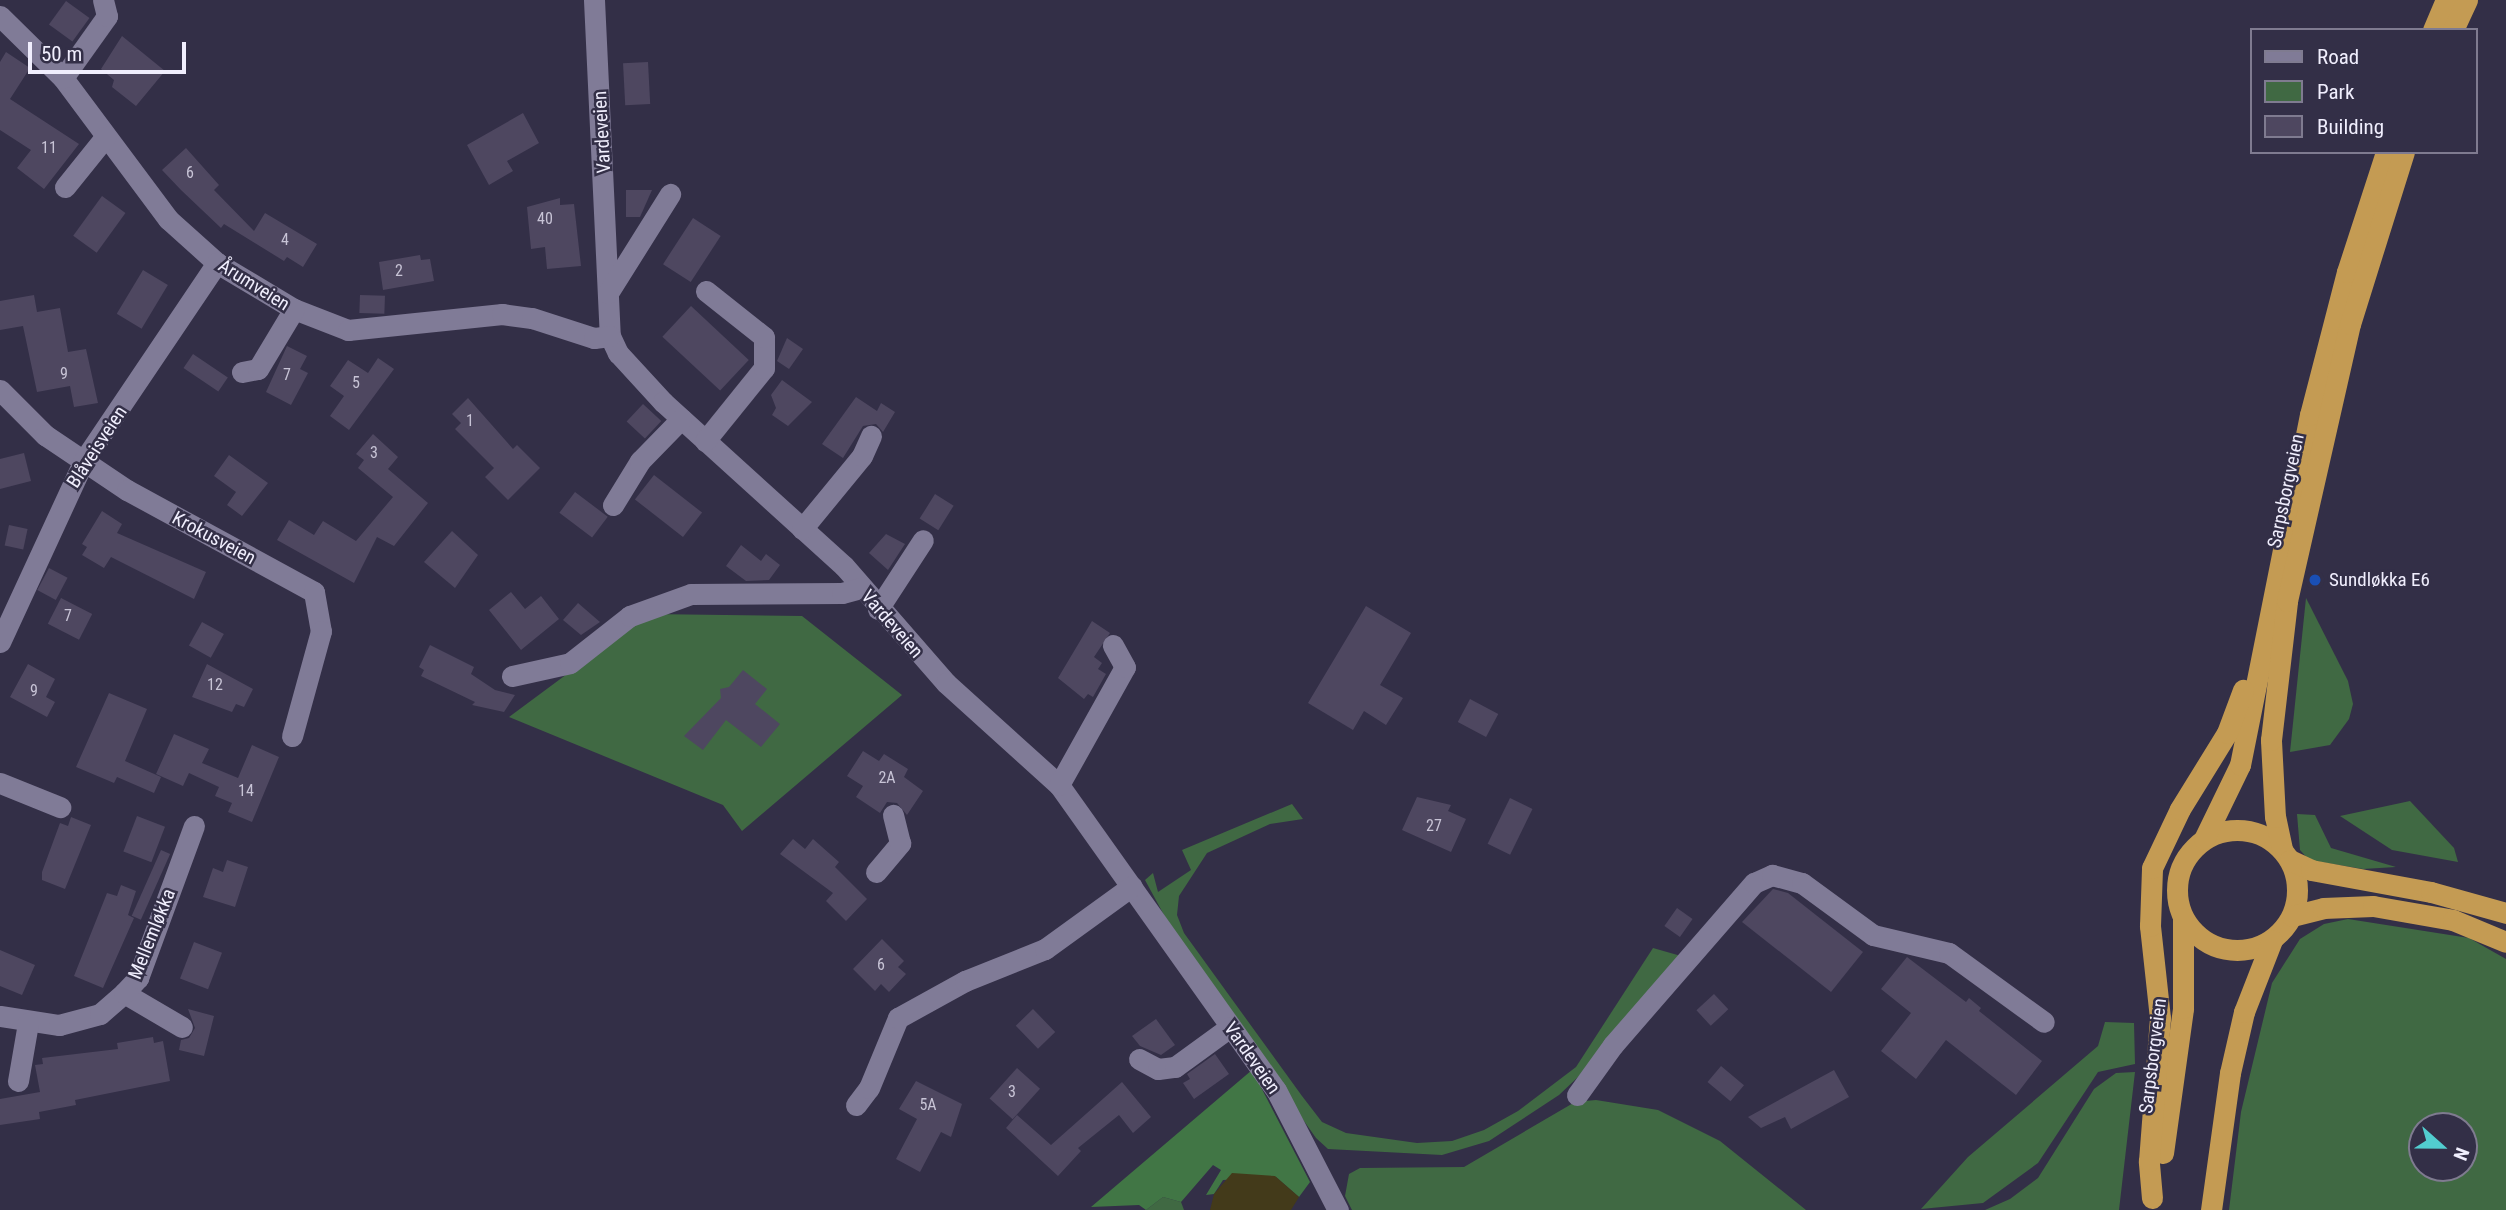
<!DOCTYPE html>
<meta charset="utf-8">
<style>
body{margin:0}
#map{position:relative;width:2506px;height:1210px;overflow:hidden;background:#332f47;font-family:"Roboto Condensed",sans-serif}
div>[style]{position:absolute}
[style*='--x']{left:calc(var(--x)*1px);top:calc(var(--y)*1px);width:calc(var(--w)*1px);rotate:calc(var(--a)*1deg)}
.green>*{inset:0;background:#406943}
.forest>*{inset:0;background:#417645}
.sand>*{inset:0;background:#433a1a}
.building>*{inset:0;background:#4e4760;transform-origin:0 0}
.minor>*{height:21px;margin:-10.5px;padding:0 10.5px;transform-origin:10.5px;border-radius:10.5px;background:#807b97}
.highway>*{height:21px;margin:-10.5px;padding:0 10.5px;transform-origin:10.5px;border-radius:10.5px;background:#c49b53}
.highway>.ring{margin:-10.5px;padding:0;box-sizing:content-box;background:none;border:21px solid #c49b53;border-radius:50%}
.dots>*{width:19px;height:19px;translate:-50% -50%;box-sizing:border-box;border:4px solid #332f47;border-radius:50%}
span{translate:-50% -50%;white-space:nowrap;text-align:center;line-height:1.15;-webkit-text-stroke:5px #332f47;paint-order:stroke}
.number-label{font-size:16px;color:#c8c4d6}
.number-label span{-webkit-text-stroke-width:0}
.street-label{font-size:19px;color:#f0eefd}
.poi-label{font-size:19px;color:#f0eefd}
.left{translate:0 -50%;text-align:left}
.legend{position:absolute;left:2250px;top:28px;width:228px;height:126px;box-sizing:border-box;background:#332f47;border:2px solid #7f7b90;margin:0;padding:9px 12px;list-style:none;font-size:21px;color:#f0eefd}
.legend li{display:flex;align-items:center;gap:14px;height:35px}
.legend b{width:35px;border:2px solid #7f7b90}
.north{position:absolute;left:2408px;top:1112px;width:70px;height:70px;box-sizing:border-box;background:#332f47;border:2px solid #7f7b90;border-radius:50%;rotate:111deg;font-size:19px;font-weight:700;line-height:28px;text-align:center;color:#f0eefd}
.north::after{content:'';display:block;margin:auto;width:24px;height:32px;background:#52cdcf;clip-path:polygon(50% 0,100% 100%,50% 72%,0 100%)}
.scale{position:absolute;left:28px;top:42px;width:158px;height:32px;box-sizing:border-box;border:4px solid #f0eefd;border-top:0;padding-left:9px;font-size:21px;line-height:24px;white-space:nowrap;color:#f0eefd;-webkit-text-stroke:5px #332f47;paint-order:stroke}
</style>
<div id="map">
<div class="green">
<div style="clip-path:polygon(2306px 598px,2348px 681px,2353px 704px,2349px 719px,2330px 745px,2290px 752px)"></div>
<div style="clip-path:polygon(648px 614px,802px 616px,902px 695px,742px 831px,723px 805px,509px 717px)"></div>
<div style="clip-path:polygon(2410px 801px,2454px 848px,2458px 862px,2392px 850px,2340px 816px)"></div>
<div style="clip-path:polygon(1292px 804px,1303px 819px,1270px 824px,1207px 853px,1179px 896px,1177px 915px,1184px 933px,1302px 1096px,1322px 1122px,1346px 1133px,1417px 1143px,1452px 1141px,1484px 1130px,1518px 1111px,1576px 1067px,1653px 948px,1681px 956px,1578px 1077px,1559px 1095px,1489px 1141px,1442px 1155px,1328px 1149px,1316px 1138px,1183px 950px,1145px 880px,1153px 873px,1158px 892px,1191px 870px,1182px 850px)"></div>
<div style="clip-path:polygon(2297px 814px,2315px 815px,2331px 848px,2396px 867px,2363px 869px,2309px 860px,2300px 850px)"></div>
<div style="clip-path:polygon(evenodd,2348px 919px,2469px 938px,2506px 959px,2506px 1210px,2229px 1210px,2241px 1112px,2272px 983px,2300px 939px,2324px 924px,2348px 919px,2422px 1126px,2464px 1126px,2464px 1168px,2422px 1168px,2422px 1126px)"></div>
<div style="clip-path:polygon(2105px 1022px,2134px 1023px,2135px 1064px,2098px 1072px,2038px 1163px,1983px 1203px,1921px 1209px,1968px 1157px,2098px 1046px)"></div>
<div style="clip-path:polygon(2135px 1072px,2119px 1210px,1985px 1210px,2010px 1199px,2038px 1178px,2094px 1089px,2116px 1073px)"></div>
<div style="clip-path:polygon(1596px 1100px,1658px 1110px,1720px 1141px,1806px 1210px,1352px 1210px,1345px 1196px,1349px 1174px,1360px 1168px,1464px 1167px,1575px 1102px)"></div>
<div style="clip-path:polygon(1163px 1197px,1181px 1202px,1184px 1210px,1146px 1210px)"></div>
</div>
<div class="forest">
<div style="clip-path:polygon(1252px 1070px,1310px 1182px,1299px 1197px,1276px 1177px,1223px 1180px,1214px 1194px,1206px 1195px,1221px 1170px,1213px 1165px,1181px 1202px,1163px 1197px,1146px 1210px,1139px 1205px,1091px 1207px)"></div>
</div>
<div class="sand">
<div style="clip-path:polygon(1232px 1173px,1275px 1176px,1299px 1197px,1291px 1210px,1210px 1210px,1214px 1194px)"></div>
</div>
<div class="building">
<div style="left:66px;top:1px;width:29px;height:29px;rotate:36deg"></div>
<div style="clip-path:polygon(122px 36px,165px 71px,136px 106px,112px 87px,114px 80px,101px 69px)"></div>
<div style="clip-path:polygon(6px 52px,30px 68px,10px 99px,79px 144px,44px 189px,17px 168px,31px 150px,0 130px,0 62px)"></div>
<div style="left:648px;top:62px;width:42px;height:25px;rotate:87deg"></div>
<div style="clip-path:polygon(523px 113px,539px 143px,507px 161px,513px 171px,489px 185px,467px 145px)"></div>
<div style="clip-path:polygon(186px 148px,219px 185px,214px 190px,254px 231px,265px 213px,317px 244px,303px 267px,287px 257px,284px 261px,224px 224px,221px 228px,181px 190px,162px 170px)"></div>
<div style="clip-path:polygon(626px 190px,652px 190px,640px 217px,626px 217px)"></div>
<div style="left:102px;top:196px;width:29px;height:49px;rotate:36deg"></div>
<div style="clip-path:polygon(560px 198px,560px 205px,574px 204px,581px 266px,547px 269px,545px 247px,531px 249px,527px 207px)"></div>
<div style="left:693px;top:218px;width:33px;height:55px;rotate:33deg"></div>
<div style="clip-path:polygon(420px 255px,421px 260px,430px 259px,434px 281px,383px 290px,379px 262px)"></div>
<div style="left:143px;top:270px;width:29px;height:51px;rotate:31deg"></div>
<div style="clip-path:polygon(34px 295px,37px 312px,60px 308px,68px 352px,86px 349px,98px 403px,74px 407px,70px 386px,37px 392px,23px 326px,0 330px,0 301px)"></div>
<div style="left:360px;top:295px;width:25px;height:18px;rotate:2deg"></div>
<div style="left:691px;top:306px;width:79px;height:42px;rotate:43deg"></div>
<div style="clip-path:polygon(787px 338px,803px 349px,789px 369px,777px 361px)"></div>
<div style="clip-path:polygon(287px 346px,307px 356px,300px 369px,308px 373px,291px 405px,266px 392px)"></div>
<div style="left:193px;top:354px;width:42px;height:17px;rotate:34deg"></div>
<div style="clip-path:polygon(378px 358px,394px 369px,349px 430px,330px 416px,344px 396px,330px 386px,348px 360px,368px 373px)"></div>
<div style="clip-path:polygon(782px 380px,812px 402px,788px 426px,772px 415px,776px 408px,771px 395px)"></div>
<div style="clip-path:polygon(856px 397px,877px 411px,881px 403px,895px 412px,883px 432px,876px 424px,863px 426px,843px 458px,822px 444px)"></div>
<div style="clip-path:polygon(468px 398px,513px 449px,517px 445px,540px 468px,508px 500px,485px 477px,494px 468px,455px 429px,461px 423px,452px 414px)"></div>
<div style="left:643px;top:404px;width:25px;height:24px;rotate:43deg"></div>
<div style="clip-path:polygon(373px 434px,398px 457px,388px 469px,428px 503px,394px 546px,377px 537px,354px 583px,277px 540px,289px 520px,314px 535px,323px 521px,356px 541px,393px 497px,358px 468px,364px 460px,356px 454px)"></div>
<div style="clip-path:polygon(24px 453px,31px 481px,0 489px,0 459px)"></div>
<div style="clip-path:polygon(229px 455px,268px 483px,242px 516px,227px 505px,236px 492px,214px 476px)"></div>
<div style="left:654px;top:475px;width:61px;height:31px;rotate:38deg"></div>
<div style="left:575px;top:492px;width:41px;height:26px;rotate:37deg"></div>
<div style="left:935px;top:494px;width:22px;height:29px;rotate:32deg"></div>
<div style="clip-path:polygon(102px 511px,122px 524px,117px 533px,206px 572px,194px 599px,111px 557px,104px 568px,82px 555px,87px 547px,82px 544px)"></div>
<div style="left:9px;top:525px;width:19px;height:21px;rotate:12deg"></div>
<div style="clip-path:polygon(452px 531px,478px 555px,455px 588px,424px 562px)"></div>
<div style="clip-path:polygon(886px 534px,905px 544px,888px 570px,869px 553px)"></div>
<div style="clip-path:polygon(741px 545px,761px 561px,766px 554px,780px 565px,769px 580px,746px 581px,726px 566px)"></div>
<div style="left:49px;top:568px;width:21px;height:25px;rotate:28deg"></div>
<div style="clip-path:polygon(511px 592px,525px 609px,541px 596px,559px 619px,521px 650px,489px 610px)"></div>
<div style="left:61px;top:598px;width:35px;height:29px;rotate:27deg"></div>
<div style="clip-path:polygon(578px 603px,600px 622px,581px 635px,563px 620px)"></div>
<div style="clip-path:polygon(1366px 606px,1411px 633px,1380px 685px,1403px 698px,1386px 725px,1364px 711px,1353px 730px,1308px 703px)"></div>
<div style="clip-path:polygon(1092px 621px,1110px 633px,1094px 657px,1102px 663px,1098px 669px,1106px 674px,1093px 697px,1088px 694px,1084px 699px,1058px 678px)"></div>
<div style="left:202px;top:622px;width:25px;height:27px;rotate:29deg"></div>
<div style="clip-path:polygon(430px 645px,474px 667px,471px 674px,495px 690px,515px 695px,504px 712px,472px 705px,475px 702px,421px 676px,424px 670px,419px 667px)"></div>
<div style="clip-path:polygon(28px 664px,55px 679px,46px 697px,55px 702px,47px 717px,10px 697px)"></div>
<div style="clip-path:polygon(207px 664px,253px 689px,244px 707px,236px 704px,232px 712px,192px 697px)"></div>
<div style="clip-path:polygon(743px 670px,767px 689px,755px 704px,780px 724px,761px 747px,726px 720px,703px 750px,684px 736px,721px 698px,720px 689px,729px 687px)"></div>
<div style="clip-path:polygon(109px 693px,147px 709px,125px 761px,161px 777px,154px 793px,117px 777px,114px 783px,76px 767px)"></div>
<div style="left:1470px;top:699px;width:32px;height:26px;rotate:28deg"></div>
<div style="clip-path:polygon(174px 734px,209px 749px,202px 763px,238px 778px,252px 745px,279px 757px,252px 822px,228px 812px,232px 803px,215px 796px,219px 787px,189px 773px,183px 786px,156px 774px)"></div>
<div style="clip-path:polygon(863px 751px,879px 761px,884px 754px,908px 769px,904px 777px,923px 791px,907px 815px,897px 803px,887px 802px,880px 813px,856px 797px,863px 786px,847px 776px)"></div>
<div style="clip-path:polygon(1417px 797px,1451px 805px,1448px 811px,1466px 819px,1451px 852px,1402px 830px)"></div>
<div style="left:1510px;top:798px;width:25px;height:51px;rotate:26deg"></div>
<div style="left:137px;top:816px;width:30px;height:38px;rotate:21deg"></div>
<div style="clip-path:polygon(71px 817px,91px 825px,65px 889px,42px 880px,42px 872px,60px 823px,68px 826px)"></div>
<div style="clip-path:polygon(793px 839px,805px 849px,813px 839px,839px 862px,835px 867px,867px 899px,846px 921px,826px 901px,833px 893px,780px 854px)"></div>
<div style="left:161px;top:850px;width:10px;height:72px;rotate:24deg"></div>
<div style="clip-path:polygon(227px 860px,248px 867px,235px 907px,203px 897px,213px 868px,223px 872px)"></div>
<div style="clip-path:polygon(121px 885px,136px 891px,128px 915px,134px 918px,103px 988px,74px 976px,107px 893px,117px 896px)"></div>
<div style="clip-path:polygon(1773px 889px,1788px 893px,1863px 952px,1831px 992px,1742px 922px)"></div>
<div style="left:1677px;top:908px;width:19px;height:22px;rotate:35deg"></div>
<div style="clip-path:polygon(882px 939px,904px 961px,898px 967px,906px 974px,889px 992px,881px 984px,875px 991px,853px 969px)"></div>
<div style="left:194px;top:942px;width:30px;height:39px;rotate:21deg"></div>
<div style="clip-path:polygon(0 950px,35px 965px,22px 995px,0 986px)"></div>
<div style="clip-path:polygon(1907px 957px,1966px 1002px,1969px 998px,1981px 1008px,1979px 1011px,2042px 1061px,2016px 1095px,1946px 1040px,1916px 1079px,1881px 1051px,1911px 1013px,1881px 989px)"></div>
<div style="left:1714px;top:994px;width:21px;height:24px;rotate:47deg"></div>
<div style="clip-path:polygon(188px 1009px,214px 1016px,204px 1056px,179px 1050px,181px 1040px,189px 1038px,195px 1028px)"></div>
<div style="left:1033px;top:1009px;width:32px;height:24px;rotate:46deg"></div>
<div style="clip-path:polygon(1156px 1019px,1175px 1045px,1161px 1055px,1140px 1046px,1132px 1036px)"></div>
<div style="clip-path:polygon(153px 1037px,154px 1043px,163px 1041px,170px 1081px,75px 1100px,76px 1105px,39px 1112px,40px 1119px,0 1125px,0 1099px,40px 1092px,35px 1065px,43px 1064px,42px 1058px,118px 1049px,117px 1043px)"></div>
<div style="clip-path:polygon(1215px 1054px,1229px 1074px,1194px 1099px,1183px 1083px,1190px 1079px,1187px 1074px)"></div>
<div style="left:1721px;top:1066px;width:30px;height:21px;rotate:40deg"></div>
<div style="left:1017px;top:1068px;width:31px;height:41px;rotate:42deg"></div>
<div style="clip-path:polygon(1834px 1070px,1849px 1097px,1791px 1129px,1785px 1117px,1761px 1128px,1748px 1117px)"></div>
<div style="clip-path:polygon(916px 1081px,962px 1104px,951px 1137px,941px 1132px,920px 1172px,896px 1159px,917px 1119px,899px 1109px)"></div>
<div style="clip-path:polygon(1122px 1082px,1151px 1117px,1133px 1133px,1119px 1115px,1078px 1148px,1081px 1151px,1058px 1176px,1006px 1128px,1017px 1115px,1051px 1145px)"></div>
</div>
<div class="minor">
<div style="--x:594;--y:0;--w:336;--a:87.3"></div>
<div style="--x:610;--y:336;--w:19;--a:65"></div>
<div style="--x:618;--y:353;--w:67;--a:47.4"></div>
<div style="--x:663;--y:402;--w:244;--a:42.2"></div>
<div style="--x:844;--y:566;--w:155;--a:48.9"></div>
<div style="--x:946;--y:683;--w:152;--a:42.1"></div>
<div style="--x:1059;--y:785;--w:374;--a:54.6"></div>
<div style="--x:1276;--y:1090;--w:135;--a:62.7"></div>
<div style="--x:0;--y:16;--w:88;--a:44.5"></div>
<div style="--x:63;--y:78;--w:176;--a:53.3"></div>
<div style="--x:168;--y:219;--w:66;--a:41.9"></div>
<div style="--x:217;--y:263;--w:90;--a:30.9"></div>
<div style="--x:294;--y:309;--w:58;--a:21.3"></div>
<div style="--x:348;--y:330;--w:155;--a:-5.9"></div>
<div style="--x:502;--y:314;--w:30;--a:8"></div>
<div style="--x:532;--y:318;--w:65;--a:17.9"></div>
<div style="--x:594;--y:338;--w:16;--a:-7"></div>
<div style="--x:63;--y:78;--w:76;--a:-54.6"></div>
<div style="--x:107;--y:16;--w:16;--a:-104"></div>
<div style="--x:65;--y:187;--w:65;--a:-51.2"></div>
<div style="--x:608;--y:293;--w:117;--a:-57.9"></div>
<div style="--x:242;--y:372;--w:16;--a:-11"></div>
<div style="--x:258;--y:369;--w:70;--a:-59"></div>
<div style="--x:0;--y:390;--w:64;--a:45"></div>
<div style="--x:45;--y:435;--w:99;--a:33.9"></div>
<div style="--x:127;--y:490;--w:213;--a:28.6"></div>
<div style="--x:314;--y:592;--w:40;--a:80"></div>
<div style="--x:321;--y:631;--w:109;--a:105.4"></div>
<div style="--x:705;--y:441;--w:94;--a:-51.1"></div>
<div style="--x:764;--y:368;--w:31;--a:-90"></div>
<div style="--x:764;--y:337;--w:74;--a:-141.6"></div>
<div style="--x:613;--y:505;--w:52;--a:-58.5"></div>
<div style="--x:640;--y:461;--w:59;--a:-45.7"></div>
<div style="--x:802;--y:529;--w:94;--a:-50.6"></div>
<div style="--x:862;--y:456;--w:22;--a:-66"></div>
<div style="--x:878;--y:609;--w:82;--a:-56.9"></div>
<div style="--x:0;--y:642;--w:200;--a:-65.2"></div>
<div style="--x:84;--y:460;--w:238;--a:-56"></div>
<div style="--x:512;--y:676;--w:59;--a:-12.6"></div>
<div style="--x:570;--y:663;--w:76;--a:-38.1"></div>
<div style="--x:630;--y:616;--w:65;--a:-19.8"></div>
<div style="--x:691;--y:594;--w:151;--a:-0.4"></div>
<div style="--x:842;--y:593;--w:20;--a:-15"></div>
<div style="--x:0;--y:783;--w:65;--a:21.8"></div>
<div style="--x:1059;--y:785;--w:135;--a:-60.8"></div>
<div style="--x:1125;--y:667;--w:25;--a:-119"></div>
<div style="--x:876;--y:872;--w:38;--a:-50"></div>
<div style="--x:900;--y:843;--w:29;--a:-104"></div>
<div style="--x:124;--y:993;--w:67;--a:30.4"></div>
<div style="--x:0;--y:1016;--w:60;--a:8.7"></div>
<div style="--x:59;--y:1025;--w:42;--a:-15"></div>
<div style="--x:100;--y:1014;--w:32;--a:-41"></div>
<div style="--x:124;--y:993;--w:21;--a:-47"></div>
<div style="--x:138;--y:978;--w:162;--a:-69.8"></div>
<div style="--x:1139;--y:1059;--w:21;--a:28"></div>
<div style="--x:1158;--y:1069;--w:17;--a:-7"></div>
<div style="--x:1175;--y:1067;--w:68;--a:-36"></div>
<div style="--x:18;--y:1081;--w:59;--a:-80.2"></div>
<div style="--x:1577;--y:1095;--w:62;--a:-54.2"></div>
<div style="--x:1613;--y:1045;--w:215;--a:-49"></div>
<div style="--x:1754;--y:883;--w:20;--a:-24"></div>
<div style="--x:1772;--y:875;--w:31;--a:15"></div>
<div style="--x:1802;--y:883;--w:88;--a:36.2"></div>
<div style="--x:1873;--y:935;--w:78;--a:13.3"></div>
<div style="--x:1949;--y:953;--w:117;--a:36"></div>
<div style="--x:856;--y:1105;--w:21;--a:-53"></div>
<div style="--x:869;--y:1088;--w:76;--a:-67.5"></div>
<div style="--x:898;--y:1018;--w:77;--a:-28.9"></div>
<div style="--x:965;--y:981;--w:86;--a:-21.8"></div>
<div style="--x:1045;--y:949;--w:107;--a:-35.9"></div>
</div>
<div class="highway">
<div style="--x:2433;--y:30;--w:33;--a:-67"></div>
<div style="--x:2453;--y:30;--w:33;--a:-65"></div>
<div class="ring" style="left:2177px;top:830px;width:99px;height:99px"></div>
<div style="--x:2204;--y:839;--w:82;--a:-64.1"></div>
<div style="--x:2240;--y:765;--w:357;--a:-78.7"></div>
<div style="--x:2310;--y:415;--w:148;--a:-75.5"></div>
<div style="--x:2347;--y:272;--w:126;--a:-72"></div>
<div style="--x:2282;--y:849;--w:33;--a:-102"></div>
<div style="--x:2275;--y:817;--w:77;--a:-93"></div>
<div style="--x:2271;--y:740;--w:140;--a:-83.4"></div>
<div style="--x:2287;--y:601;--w:284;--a:-77.2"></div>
<div style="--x:2350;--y:324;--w:180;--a:-72.6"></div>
<div style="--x:2290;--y:860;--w:23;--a:25"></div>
<div style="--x:2311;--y:870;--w:122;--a:10.4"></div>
<div style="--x:2431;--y:892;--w:78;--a:15.6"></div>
<div style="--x:2292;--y:916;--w:32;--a:-14"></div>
<div style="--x:2323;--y:908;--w:50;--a:-2.3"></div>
<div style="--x:2373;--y:906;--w:81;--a:9.9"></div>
<div style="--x:2453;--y:920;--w:57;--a:22.5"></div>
<div style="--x:2163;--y:1153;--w:146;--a:-82.1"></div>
<div style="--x:2183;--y:1008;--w:90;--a:-90"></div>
<div style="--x:2152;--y:1198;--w:37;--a:-95"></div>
<div style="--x:2149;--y:1161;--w:143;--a:-85.6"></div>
<div style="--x:2160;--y:1018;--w:93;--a:-96.2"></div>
<div style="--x:2150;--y:926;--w:58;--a:-88"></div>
<div style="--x:2152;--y:868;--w:65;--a:-64.6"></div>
<div style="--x:2180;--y:809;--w:89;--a:-58.3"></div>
<div style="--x:2227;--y:733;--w:46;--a:-69.6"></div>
<div style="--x:2211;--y:1210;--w:138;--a:-82.1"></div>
<div style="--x:2230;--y:1073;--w:63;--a:-77.1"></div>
<div style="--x:2244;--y:1012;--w:77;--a:-68.7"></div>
</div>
<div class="dots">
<div style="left:2315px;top:580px;background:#1a4fb4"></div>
</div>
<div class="number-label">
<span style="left:49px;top:148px">11</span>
<span style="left:190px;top:173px">6</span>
<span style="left:545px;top:219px">40</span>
<span style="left:285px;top:240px">4</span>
<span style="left:399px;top:271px">2</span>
<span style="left:64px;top:374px">9</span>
<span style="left:287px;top:375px">7</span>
<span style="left:356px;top:383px">5</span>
<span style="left:470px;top:421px">1</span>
<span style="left:374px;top:453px">3</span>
<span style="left:68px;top:616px">7</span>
<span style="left:215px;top:685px">12</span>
<span style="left:34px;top:691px">9</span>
<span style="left:887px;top:778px">2A</span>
<span style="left:246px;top:791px">14</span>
<span style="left:1434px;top:826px">27</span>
<span style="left:881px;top:965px">6</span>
<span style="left:1012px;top:1092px">3</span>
<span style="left:928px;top:1105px">5A</span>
</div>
<div class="street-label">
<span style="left:602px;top:132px;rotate:-93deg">Vardeveien</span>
<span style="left:254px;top:285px;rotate:32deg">Årumveien</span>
<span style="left:97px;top:447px;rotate:-57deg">Blåveisveien</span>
<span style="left:2286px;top:491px;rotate:-78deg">Sarpsborgveien</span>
<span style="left:214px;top:538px;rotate:28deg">Krokusveien</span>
<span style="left:892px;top:624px;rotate:49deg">Vardeveien</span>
<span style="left:152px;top:934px;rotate:-68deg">Mellemløkka</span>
<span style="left:2153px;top:1056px;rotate:-83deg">Sarpsborgveien</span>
<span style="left:1252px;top:1058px;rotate:55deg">Vardeveien</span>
</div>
<div class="poi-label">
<span class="left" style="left:2329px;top:580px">Sundløkka E6</span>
</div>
<ul class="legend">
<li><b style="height:9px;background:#807b97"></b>Road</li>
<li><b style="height:19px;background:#406943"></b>Park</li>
<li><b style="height:19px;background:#4e4760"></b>Building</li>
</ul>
<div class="north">N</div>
<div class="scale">50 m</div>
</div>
